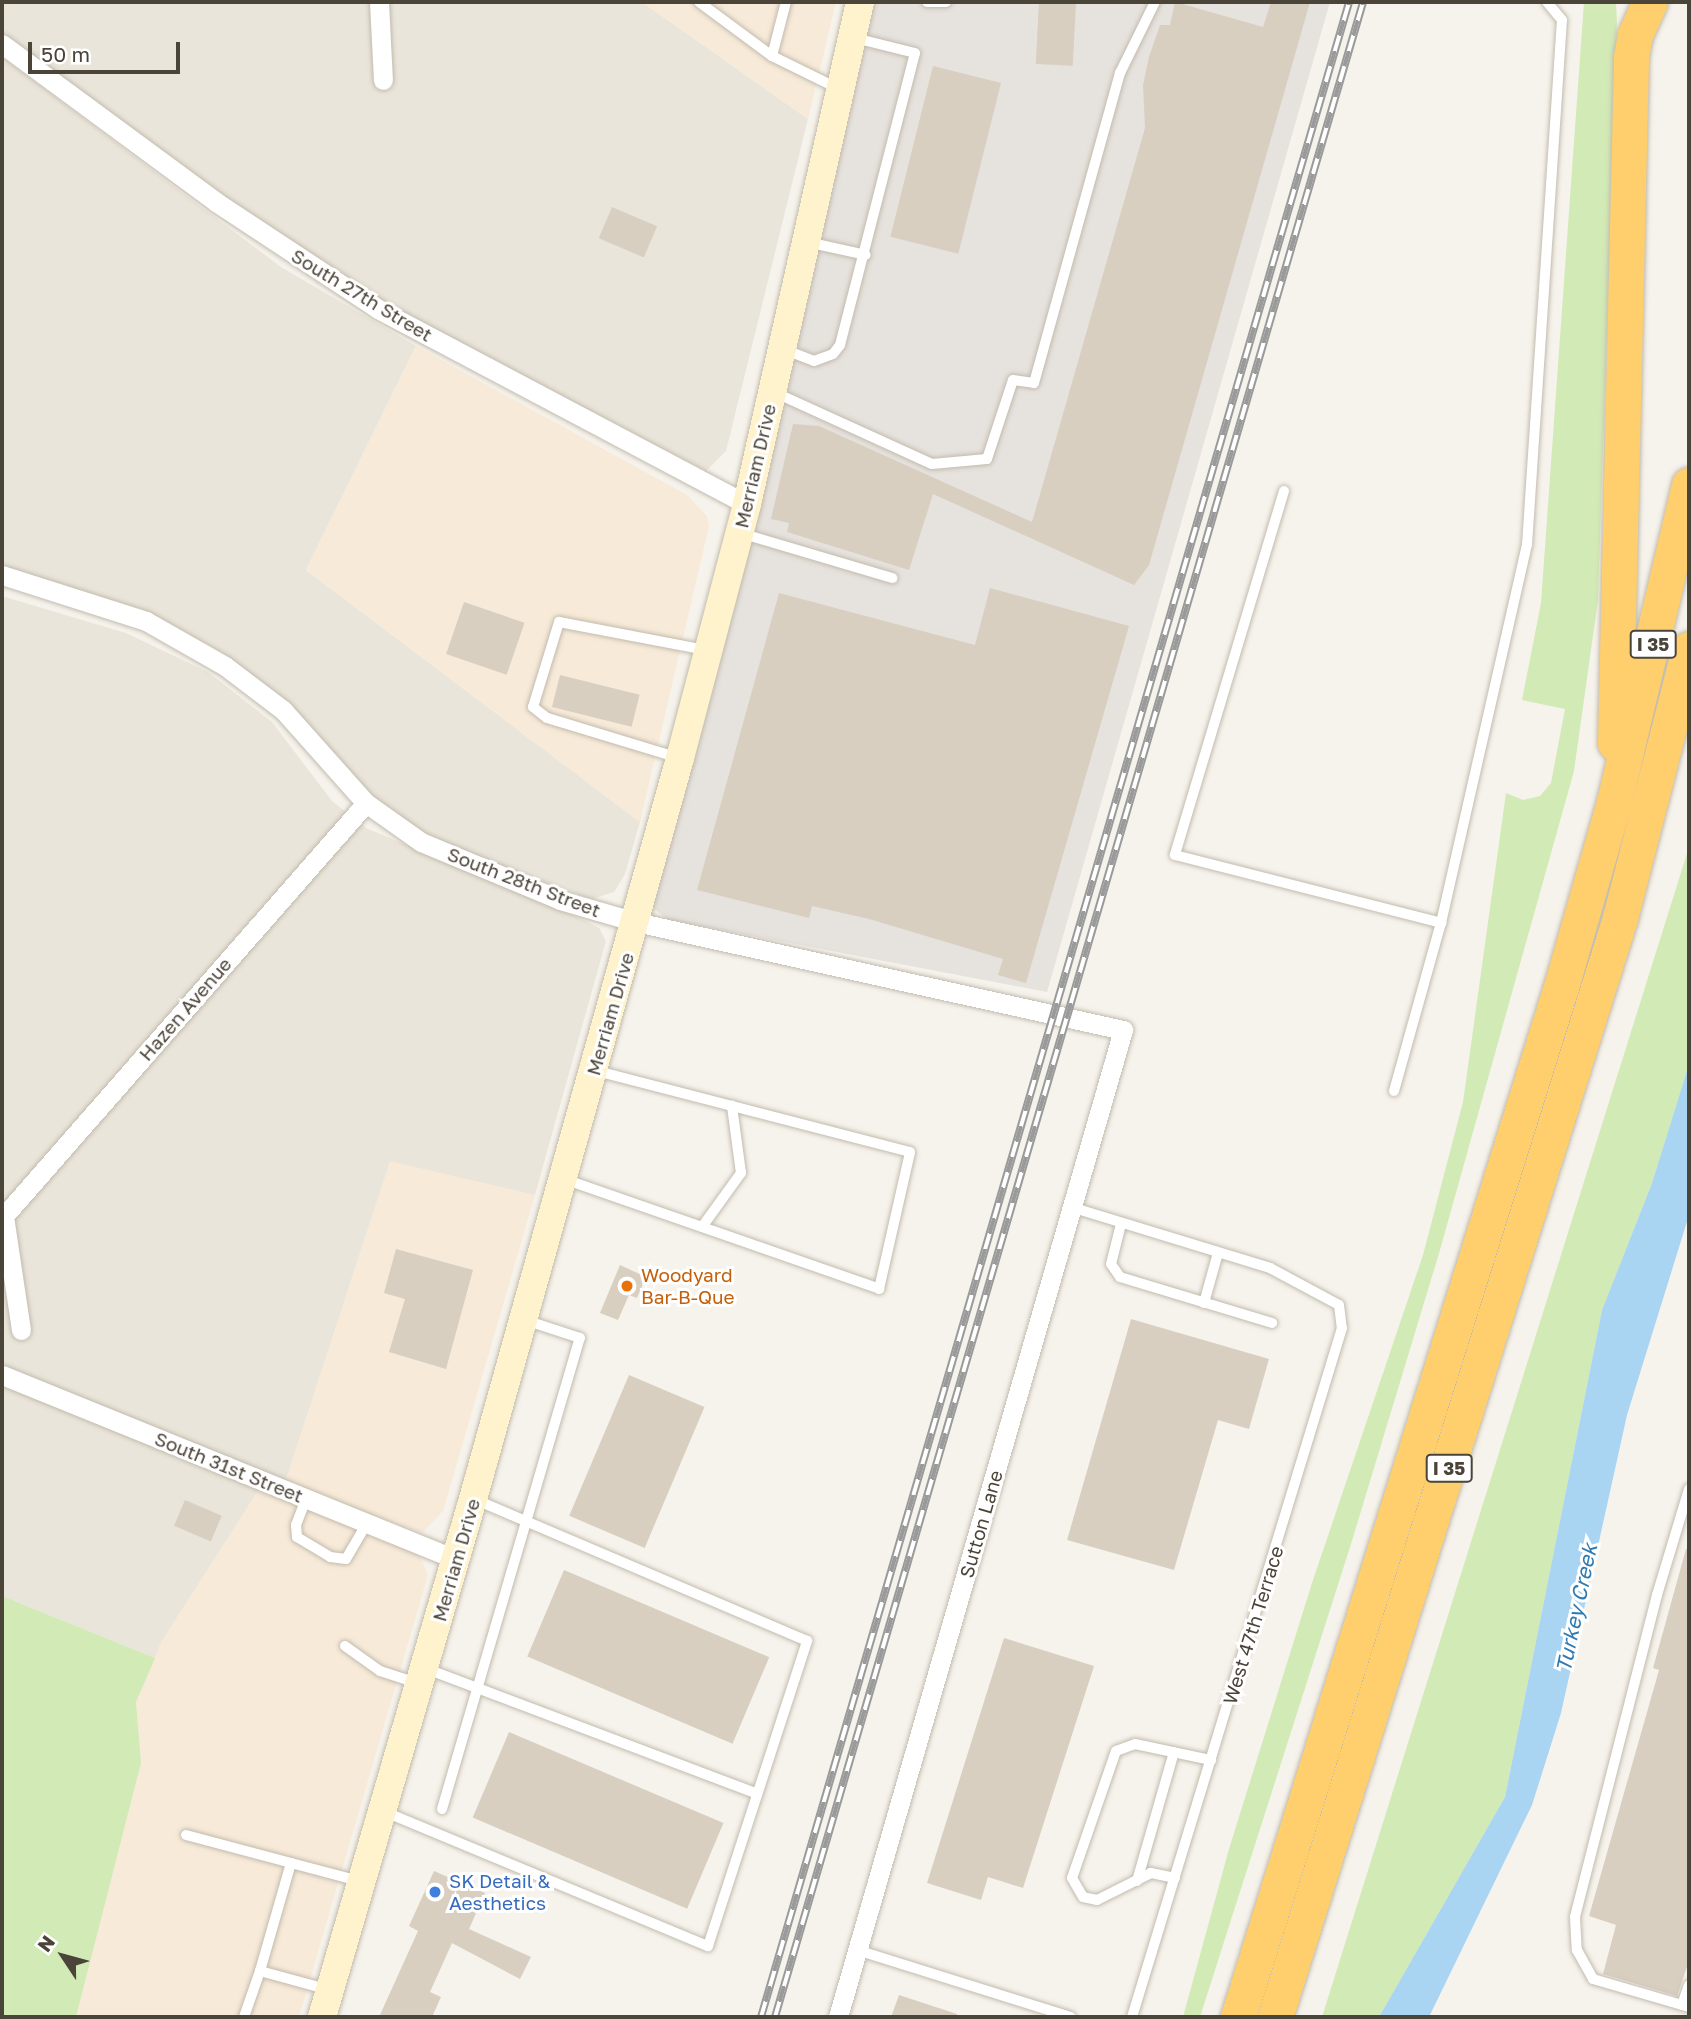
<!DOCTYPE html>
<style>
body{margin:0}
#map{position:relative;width:1691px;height:2019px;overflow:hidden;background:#f6f3ec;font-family:"Golos Text",sans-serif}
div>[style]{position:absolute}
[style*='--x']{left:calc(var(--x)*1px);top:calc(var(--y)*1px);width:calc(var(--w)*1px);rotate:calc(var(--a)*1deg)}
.residential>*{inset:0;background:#eae5da}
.commercial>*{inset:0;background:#f7ead8}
.industrial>*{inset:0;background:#e6e2dd}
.green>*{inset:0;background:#d2eab5}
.water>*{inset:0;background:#a9d4f2}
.building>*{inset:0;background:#d8cfc1;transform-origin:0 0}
.roads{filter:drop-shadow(0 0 2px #c2bbae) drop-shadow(0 0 2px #c2bbae)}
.lane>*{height:10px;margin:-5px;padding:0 5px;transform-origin:5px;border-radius:5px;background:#fff}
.street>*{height:19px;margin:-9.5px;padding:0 9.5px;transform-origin:9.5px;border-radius:9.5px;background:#fff}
.secondary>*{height:28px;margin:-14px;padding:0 14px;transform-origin:14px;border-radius:14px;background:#fff3cd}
.highway>*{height:35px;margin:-17.5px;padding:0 17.5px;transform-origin:17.5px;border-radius:17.5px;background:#ffcf6e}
.rail>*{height:8px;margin-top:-4px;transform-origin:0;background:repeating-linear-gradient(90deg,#fff 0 16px,#9a9a9a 0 32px);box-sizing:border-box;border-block:2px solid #9a9a9a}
.dots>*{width:19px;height:19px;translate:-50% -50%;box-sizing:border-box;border:4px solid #fff;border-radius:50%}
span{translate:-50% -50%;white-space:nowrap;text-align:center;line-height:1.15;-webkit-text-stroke:6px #fff;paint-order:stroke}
.shield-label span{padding:2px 5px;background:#fff;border:2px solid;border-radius:5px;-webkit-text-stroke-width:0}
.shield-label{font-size:18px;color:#4b4439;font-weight:700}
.street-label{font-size:19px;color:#4b4439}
.food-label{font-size:19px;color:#c56008}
.left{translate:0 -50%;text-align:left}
.shop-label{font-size:19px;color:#366cbe}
.water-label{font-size:21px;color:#2e7ab2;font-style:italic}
.frame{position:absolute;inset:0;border:4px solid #4b4439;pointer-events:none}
.north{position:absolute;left:28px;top:1921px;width:70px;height:70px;-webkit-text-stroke:5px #fff;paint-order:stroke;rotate:306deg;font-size:19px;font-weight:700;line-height:28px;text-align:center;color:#4b4439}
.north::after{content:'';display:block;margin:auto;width:24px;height:32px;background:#4b4439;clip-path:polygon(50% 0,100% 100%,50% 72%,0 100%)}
.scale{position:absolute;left:28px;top:42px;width:152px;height:32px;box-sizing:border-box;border:4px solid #4b4439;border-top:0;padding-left:9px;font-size:21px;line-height:24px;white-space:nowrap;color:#4b4439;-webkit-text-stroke:5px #fff;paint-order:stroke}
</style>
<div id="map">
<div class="residential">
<div style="clip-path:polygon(2px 2px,642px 2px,808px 119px,726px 451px,706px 471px,395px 309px,209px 189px,2px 35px)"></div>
<div style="clip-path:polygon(2px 57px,281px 267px,416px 346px,306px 570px,640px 822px,625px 874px,614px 892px,592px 899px,578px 894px,426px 837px,371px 798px,261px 683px,220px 651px,151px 615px,2px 566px)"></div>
<div style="clip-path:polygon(2px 596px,126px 633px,208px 672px,272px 722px,332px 801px,366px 828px,586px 921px,599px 928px,606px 941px,535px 1195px,390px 1162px,285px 1483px,2px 1368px)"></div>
<div style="clip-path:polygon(2px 1384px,259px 1489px,155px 1658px,2px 1596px)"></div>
</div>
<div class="commercial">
<div style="clip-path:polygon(642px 2px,836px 2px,808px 119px)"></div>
<div style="clip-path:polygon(416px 346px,687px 495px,707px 516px,709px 526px,640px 822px,306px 570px)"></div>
<div style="clip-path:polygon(390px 1161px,535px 1195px,443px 1511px,422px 1533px,285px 1483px)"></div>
<div style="clip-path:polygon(259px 1489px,412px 1552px,420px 1557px,428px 1575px,299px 2017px,76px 2017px,141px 1763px,136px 1702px,161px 1642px)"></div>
</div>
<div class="industrial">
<div style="clip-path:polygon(871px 2px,1330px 2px,1047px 992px,669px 920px,654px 909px,653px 898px)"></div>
</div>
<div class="green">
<div style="clip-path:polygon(1584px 2px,1616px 2px,1617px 23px,1598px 600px,1574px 771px,1440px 1250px,1351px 1544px,1200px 2017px,1183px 2017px,1229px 1849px,1312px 1583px,1423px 1255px,1463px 1102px,1506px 793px,1523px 800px,1540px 796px,1551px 783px,1565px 709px,1522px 700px,1541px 603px)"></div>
<div style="clip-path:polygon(1689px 847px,1689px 1064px,1652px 1183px,1602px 1310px,1505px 1797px,1379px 2017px,1322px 2017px)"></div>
<div style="clip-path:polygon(2px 1596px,155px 1658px,136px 1702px,141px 1763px,76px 2017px,2px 2017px)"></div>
</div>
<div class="water">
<div style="clip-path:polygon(1689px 1064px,1689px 1215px,1627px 1415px,1561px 1713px,1532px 1805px,1429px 2017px,1379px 2017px,1505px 1797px,1602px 1310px,1652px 1183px)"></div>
</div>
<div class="building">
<div style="left:1039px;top:2px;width:37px;height:62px;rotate:3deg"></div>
<div style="clip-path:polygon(1175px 2px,1263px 27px,1271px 2px,1310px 2px,1149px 565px,1134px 585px,933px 494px,909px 570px,787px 532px,789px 523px,771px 519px,793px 424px,819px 426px,1032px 522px,1145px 128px,1143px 85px,1149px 57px,1160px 25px,1170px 25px)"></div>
<div style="left:933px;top:66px;width:70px;height:176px;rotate:14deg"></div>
<div style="left:612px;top:207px;width:49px;height:34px;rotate:23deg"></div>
<div style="clip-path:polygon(990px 588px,1129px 626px,1026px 983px,998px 975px,1003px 959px,869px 919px,812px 906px,809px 918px,697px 890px,779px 593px,975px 645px)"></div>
<div style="left:464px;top:602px;width:64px;height:55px;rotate:19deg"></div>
<div style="left:560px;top:675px;width:82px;height:33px;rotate:14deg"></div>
<div style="clip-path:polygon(396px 1249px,473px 1270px,446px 1369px,389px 1352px,405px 1299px,384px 1293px)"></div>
<div style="clip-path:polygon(620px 1265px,646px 1277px,637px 1298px,629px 1295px,618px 1320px,600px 1313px)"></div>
<div style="clip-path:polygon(1131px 1319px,1269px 1359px,1249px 1429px,1218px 1420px,1174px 1570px,1067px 1540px)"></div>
<div style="left:629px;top:1375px;width:82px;height:153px;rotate:23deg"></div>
<div style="left:185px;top:1500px;width:40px;height:28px;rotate:23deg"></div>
<div style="clip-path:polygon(1686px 1549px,1689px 1549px,1689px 1961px,1677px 1996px,1603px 1974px,1616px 1925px,1589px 1916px,1659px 1670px,1653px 1668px)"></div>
<div style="left:564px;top:1570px;width:223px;height:94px;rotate:23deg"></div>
<div style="clip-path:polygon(1004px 1638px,1094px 1666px,1023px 1888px,988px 1877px,981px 1900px,927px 1883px)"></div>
<div style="left:509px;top:1732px;width:233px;height:93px;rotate:23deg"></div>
<div style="clip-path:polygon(434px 1871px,485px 1893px,469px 1929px,531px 1957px,520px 1979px,452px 1943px,430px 1992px,441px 1997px,432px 2017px,379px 2017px,418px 1931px,409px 1926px)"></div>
<div style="clip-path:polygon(899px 1995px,957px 2014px,957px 2017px,891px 2017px)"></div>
</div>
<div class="roads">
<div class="lane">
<div style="--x:699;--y:2;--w:91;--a:36.5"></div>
<div style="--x:772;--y:56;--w:72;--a:26.2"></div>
<div style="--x:927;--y:2;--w:19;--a:0"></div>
<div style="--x:772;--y:56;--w:56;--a:-75.5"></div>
<div style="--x:807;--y:242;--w:60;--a:12.4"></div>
<div style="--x:783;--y:349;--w:33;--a:21"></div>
<div style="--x:814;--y:361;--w:20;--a:-20"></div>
<div style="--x:833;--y:354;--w:11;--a:-52"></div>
<div style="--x:840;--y:345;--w:301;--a:-75.6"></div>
<div style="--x:915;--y:53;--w:62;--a:-166"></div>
<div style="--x:776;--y:393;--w:171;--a:24.5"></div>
<div style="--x:932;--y:464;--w:55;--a:-5.2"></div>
<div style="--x:987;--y:459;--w:83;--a:-71.8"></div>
<div style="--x:1013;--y:380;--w:21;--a:8"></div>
<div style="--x:1034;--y:383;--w:322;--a:-74.5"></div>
<div style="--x:1120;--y:73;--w:79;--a:-63.8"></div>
<div style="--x:1284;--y:491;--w:380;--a:106.7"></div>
<div style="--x:1175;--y:855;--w:275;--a:14.3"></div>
<div style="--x:1441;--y:923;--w:388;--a:-77.2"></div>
<div style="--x:1527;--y:545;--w:526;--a:-86.19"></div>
<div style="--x:1562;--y:20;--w:23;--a:-130"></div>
<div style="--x:740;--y:533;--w:159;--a:16.5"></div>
<div style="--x:679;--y:758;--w:138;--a:-163.1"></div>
<div style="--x:547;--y:718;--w:18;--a:-142"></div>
<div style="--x:533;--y:707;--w:89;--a:-73"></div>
<div style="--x:559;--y:622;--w:150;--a:10.8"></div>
<div style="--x:1394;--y:1091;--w:174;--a:-74.4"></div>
<div style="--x:564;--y:1179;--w:334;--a:19.2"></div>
<div style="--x:879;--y:1289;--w:140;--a:-77.2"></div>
<div style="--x:910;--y:1152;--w:326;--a:-165.5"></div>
<div style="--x:1074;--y:1208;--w:205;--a:17"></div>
<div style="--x:1270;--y:1268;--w:78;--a:28.2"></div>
<div style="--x:1339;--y:1305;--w:23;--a:83"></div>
<div style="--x:1342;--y:1328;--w:720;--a:106.95"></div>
<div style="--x:1121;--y:1224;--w:41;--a:104"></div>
<div style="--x:1111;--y:1264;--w:16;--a:55"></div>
<div style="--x:1120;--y:1277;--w:159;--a:16.8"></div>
<div style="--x:702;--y:1227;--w:67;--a:-54.2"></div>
<div style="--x:741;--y:1173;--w:68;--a:-97.7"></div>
<div style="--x:1204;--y:1303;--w:52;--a:-74.4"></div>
<div style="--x:1689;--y:1489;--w:111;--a:106.8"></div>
<div style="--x:1657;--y:1595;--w:332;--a:104.3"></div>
<div style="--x:1575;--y:1917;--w:33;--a:87"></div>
<div style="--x:1577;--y:1950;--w:33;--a:61"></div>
<div style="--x:1593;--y:1979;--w:100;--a:16.3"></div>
<div style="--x:306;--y:1499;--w:28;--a:111"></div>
<div style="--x:296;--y:1525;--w:12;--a:85"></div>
<div style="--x:297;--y:1537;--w:39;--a:31"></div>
<div style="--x:330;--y:1557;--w:16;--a:7"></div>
<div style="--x:346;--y:1559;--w:42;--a:-59.7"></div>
<div style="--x:345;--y:1646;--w:43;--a:35.5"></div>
<div style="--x:380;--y:1671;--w:38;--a:18"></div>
<div style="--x:427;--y:1669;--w:353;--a:20.7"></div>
<div style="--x:442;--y:1809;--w:491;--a:-73.7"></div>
<div style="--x:580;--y:1338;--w:58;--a:-161.9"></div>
<div style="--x:383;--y:1811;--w:352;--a:22.6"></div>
<div style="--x:708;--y:1946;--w:321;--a:-72"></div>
<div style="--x:807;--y:1641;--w:360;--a:-156.9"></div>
<div style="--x:186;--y:1835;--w:109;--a:14.9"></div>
<div style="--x:1175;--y:1878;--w:25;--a:-168"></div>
<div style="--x:1151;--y:1873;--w:60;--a:153.4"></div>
<div style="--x:1097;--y:1900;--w:14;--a:-168"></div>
<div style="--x:1083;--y:1897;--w:22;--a:-120"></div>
<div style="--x:1072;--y:1878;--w:134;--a:-70.9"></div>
<div style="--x:1116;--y:1751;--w:20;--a:-20"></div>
<div style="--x:1135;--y:1744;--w:78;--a:11.9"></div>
<div style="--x:1137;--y:1881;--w:134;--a:-74"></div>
<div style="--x:857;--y:1950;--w:224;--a:17.4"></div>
<div style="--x:260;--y:1971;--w:112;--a:-74"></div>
<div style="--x:291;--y:1863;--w:70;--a:14.8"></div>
<div style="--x:1682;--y:2005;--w:21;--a:-71"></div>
<div style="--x:244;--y:2017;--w:49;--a:-70.8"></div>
<div style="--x:260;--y:1971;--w:68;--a:15.3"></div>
</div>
<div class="street">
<div style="--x:379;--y:2;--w:78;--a:87.1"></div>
<div style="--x:2;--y:44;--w:266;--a:36.4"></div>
<div style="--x:216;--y:202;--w:194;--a:33.4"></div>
<div style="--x:378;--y:309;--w:417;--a:27.9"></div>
<div style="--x:2;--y:575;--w:151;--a:17.7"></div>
<div style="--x:146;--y:621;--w:91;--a:29.7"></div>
<div style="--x:225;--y:666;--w:73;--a:37.2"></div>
<div style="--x:283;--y:710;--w:125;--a:48.3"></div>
<div style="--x:366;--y:803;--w:67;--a:35.3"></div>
<div style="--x:421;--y:842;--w:151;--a:22.6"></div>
<div style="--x:560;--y:900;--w:79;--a:16.1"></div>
<div style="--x:636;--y:922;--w:499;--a:12.5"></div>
<div style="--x:1123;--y:1030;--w:1027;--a:106.11"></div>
<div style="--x:21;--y:1330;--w:115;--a:-98.5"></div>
<div style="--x:4;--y:1216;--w:549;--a:-48.77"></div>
<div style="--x:2;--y:1375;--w:489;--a:22.1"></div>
</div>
<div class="secondary">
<div style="--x:322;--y:2017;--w:540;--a:-73.75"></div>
<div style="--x:473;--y:1499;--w:769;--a:-74.39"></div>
<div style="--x:680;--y:758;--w:263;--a:-75.2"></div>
<div style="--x:747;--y:504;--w:515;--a:-77.31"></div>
</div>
<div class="highway">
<div style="--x:1615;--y:743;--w:686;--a:-88.66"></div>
<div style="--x:1631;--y:57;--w:22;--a:-80"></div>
<div style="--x:1635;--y:35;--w:36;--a:-66"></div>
<div style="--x:1238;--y:2017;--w:1079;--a:-72.59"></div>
<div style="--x:1561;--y:987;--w:192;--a:-74"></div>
<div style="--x:1614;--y:802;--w:326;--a:-76.7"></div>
<div style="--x:1275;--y:2017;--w:1152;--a:-72.57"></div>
<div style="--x:1620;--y:918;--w:278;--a:-75.6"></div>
</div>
</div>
<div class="rail">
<div style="--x:761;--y:2017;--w:2099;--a:-73.73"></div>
<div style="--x:775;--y:2017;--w:2099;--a:-73.73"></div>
</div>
<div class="dots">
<div style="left:627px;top:1286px;background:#e8710a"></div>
<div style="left:435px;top:1892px;background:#3f7fe0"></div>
</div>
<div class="shield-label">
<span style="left:1653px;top:644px">I 35</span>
<span style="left:1449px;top:1468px">I 35</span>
</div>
<div class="street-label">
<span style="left:362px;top:295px;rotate:31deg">South 27th Street</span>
<span style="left:755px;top:466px;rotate:-77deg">Merriam Drive</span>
<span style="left:524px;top:882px;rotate:21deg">South 28th Street</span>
<span style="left:185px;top:1009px;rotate:-49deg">Hazen Avenue</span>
<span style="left:610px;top:1014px;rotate:-74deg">Merriam Drive</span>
<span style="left:229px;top:1467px;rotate:22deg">South 31st Street</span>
<span style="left:981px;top:1524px;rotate:-74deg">Sutton Lane</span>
<span style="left:456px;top:1560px;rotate:-74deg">Merriam Drive</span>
<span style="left:1253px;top:1625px;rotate:-73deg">West 47th Terrace</span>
</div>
<div class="food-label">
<span class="left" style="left:641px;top:1286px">Woodyard<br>Bar-B-Que</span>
</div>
<div class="shop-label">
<span class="left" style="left:449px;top:1892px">SK Detail &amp;<br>Aesthetics</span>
</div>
<div class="water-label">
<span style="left:1576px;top:1608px;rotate:-78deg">Turkey Creek</span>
</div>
<div class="frame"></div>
<div class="north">N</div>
<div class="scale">50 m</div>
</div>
